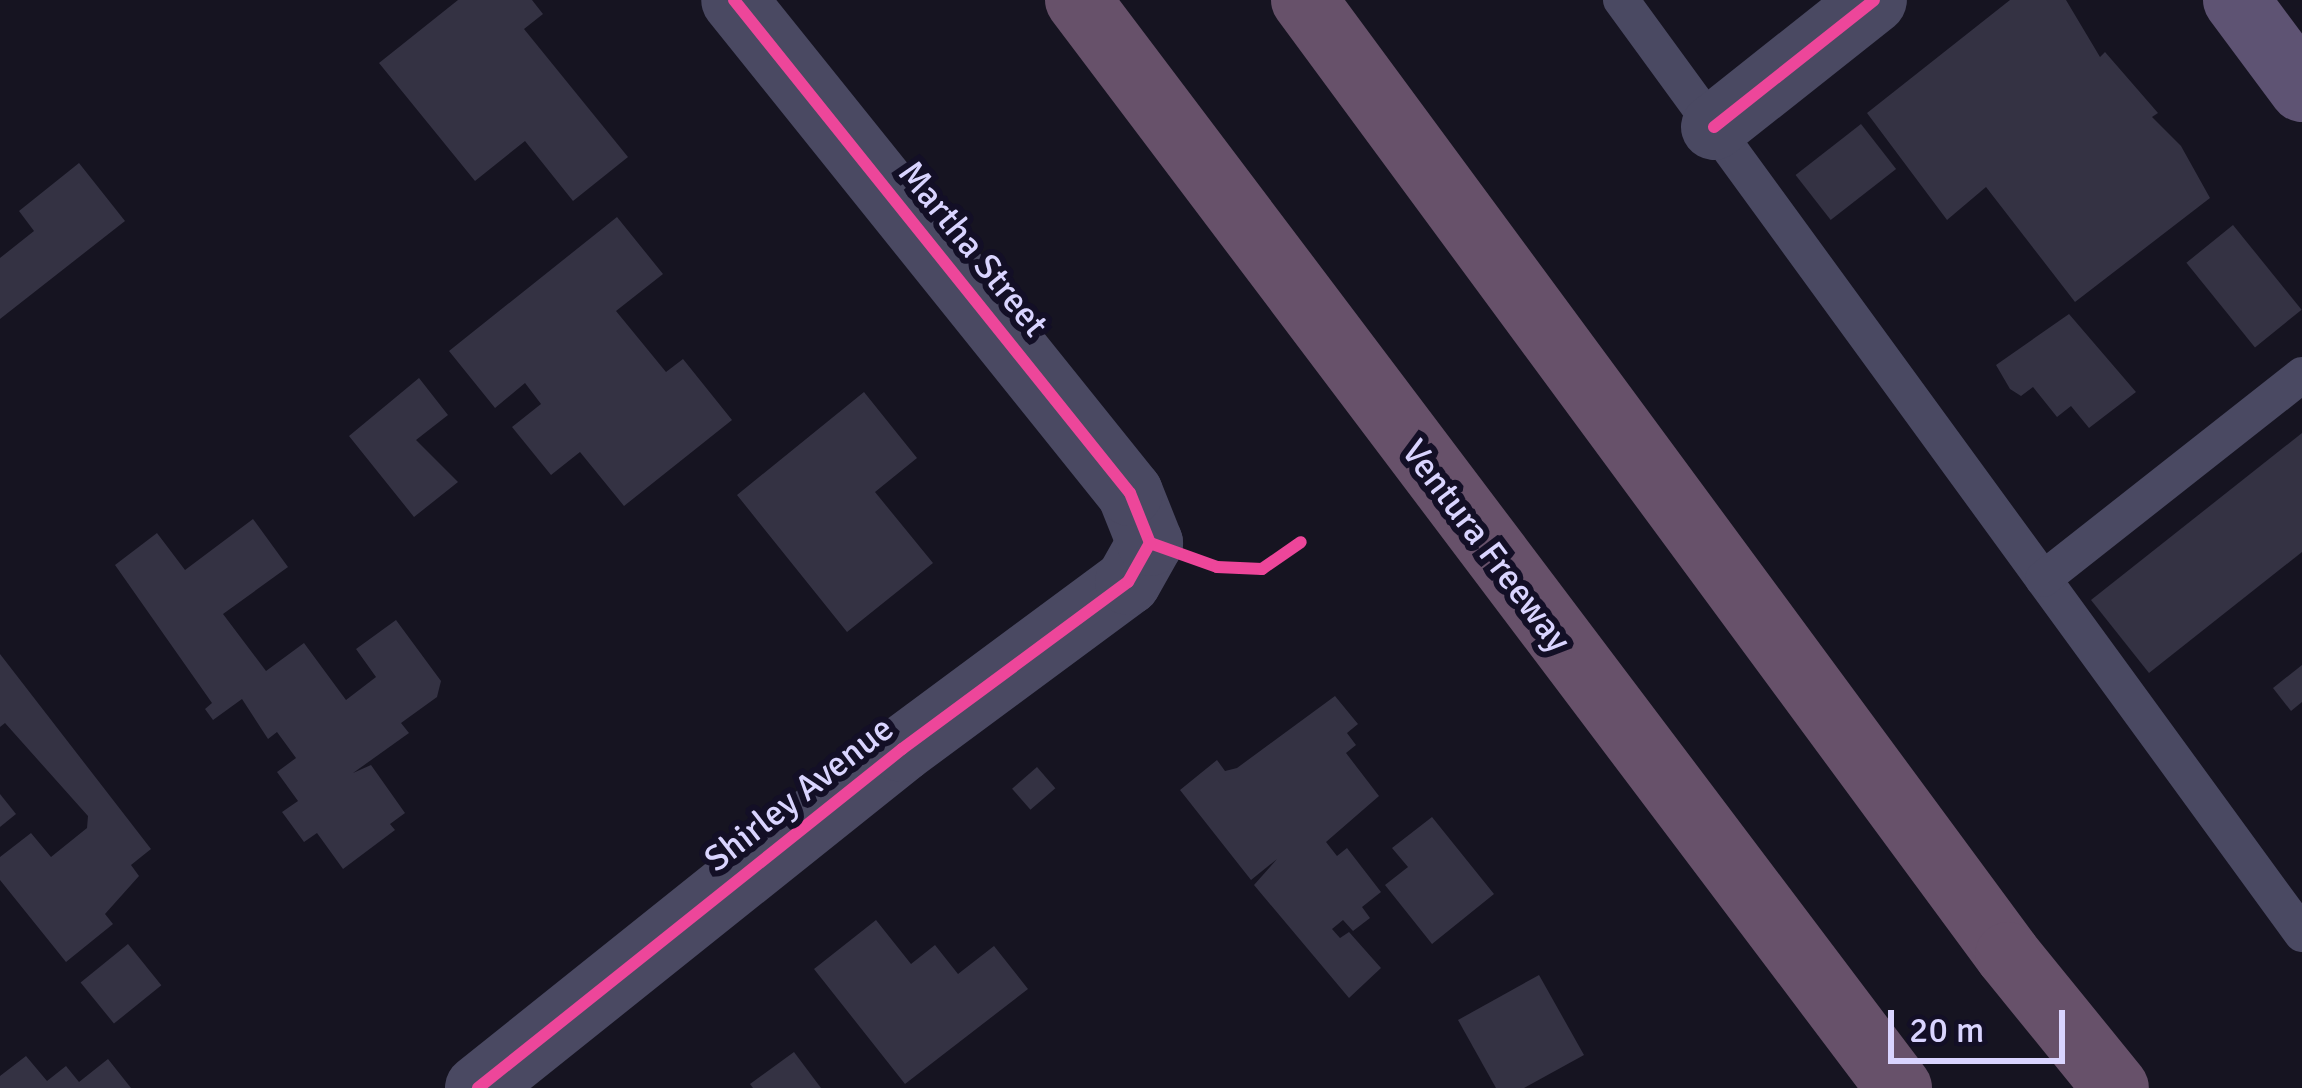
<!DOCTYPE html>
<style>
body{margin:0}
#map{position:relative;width:2302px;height:1088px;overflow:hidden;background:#161421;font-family:Signika,sans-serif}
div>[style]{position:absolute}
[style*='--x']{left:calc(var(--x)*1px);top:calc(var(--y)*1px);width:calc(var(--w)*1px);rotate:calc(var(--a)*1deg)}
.building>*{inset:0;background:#343243;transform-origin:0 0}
.lane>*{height:36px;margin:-18px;padding:0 18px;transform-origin:18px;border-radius:18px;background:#4a4962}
.street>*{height:66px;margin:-33px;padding:0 33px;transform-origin:33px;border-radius:33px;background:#4a4962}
.primary>*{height:66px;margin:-33px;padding:0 33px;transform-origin:33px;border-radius:33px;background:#5e5373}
.highway>*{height:66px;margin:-33px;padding:0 33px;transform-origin:33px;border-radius:33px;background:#67516a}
.cycleway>*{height:12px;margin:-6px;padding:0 6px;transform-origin:6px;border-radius:6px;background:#ed469a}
span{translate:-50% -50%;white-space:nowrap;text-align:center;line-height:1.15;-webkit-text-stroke:12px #130f26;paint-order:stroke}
.street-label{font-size:36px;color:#d9d4ff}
.scale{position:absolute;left:1888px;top:1010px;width:177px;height:54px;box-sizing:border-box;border:6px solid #d9d4ff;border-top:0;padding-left:15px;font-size:36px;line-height:42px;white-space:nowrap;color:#d9d4ff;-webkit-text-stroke:9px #130f26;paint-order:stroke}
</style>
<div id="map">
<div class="building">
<div style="clip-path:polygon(458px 0,532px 0,543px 14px,524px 29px,628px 157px,573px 201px,525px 141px,475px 181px,379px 63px)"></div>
<div style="clip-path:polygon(2010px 0,2066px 0,2100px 57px,2105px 52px,2158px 113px,2152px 117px,2181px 146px,2210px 198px,2075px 302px,1986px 187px,1947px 220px,1867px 113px)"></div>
<div style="left:1861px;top:124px;width:57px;height:83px;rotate:52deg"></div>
<div style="clip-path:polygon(79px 163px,125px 221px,0 319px,0 258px,34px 231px,19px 211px)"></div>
<div style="clip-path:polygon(617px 217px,663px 274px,616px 311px,666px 372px,683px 359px,732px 420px,624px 506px,580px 452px,551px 475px,512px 427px,541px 404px,525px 383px,495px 408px,449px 351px)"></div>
<div style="left:2233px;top:225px;width:109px;height:60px;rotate:51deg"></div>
<div style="clip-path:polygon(2069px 314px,2136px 392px,2089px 428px,2071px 406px,2057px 417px,2033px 387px,2021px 396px,2010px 389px,1996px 365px)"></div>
<div style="clip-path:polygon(419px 378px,448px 415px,416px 440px,458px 482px,414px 517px,349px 436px)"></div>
<div style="clip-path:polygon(864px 392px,917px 458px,875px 492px,933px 563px,847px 632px,737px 495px)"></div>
<div style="clip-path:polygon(2302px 433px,2302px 552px,2149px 673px,2091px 600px)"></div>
<div style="clip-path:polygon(253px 519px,288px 567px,223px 614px,266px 671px,304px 643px,346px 700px,376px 677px,356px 649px,396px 620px,441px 681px,437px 697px,401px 723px,409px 733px,353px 773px,371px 765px,405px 813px,390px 824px,395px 830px,343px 869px,317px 833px,304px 842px,282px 812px,298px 801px,277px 772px,296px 758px,277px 732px,268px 739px,242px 699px,213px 720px,205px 709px,212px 703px,115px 565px,157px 533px,185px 570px)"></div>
<div style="clip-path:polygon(0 654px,151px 849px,131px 865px,139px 876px,105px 914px,113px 924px,66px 962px,0 880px,0 857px,31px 833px,51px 857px,87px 828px,88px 816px,5px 723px,0 727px)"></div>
<div style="clip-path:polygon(2302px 665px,2302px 702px,2291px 711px,2273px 688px)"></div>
<div style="clip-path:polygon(1335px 696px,1358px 724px,1347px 733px,1356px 745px,1346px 753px,1379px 796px,1326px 842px,1337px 856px,1347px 848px,1381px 892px,1362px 907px,1370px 918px,1353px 931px,1343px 920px,1332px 929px,1340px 938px,1349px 932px,1381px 968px,1349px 998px,1254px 885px,1277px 859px,1251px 880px,1180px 790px,1217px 760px,1225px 771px,1237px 768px)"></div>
<div style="left:1037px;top:767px;width:28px;height:33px;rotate:49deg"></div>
<div style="clip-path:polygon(0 794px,16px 814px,0 827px)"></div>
<div style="clip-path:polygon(1432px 817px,1494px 894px,1432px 944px,1385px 885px,1408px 867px,1392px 848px)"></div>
<div style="clip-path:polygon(876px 920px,911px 964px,935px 945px,958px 974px,994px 946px,1028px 989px,905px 1084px,814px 969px)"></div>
<div style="left:128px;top:944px;width:53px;height:61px;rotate:51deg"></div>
<div style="clip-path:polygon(1539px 975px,1584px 1055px,1524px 1088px,1496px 1088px,1458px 1020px)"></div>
<div style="clip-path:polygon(794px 1052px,821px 1088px,753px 1088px,750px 1084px)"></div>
<div style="clip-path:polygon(26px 1056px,47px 1081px,66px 1066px,79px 1082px,108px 1059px,131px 1088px,0 1088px,0 1076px)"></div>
</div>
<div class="lane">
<div style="--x:1621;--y:0;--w:1156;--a:53.9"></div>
<div style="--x:2043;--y:579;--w:330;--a:-38.2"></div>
</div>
<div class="street">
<div style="--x:1714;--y:127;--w:204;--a:-38.4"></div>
<div style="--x:478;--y:1088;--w:543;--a:-38.64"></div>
<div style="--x:902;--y:749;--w:281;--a:-36.5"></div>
<div style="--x:1128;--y:582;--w:45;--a:-60.6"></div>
<div style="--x:1150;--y:543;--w:54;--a:-111.8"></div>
<div style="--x:1130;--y:493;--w:632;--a:-128.77"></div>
</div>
<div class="primary">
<div style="--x:2236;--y:0;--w:111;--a:53.4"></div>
</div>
<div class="highway">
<div style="--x:1078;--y:0;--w:1363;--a:52.96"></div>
<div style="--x:1304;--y:0;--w:1186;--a:53.6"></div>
<div style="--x:2008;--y:955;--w:171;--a:50.9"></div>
</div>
<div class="cycleway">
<div style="--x:734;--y:0;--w:632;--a:51.23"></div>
<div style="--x:1130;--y:493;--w:54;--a:68.2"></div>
<div style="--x:1714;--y:127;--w:204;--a:-38.4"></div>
<div style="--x:1150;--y:543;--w:71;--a:19.7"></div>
<div style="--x:1217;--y:567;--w:45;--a:2.5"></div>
<div style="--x:1262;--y:569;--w:47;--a:-34.7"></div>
<div style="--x:478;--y:1088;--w:543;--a:-38.64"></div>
<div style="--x:902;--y:749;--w:281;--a:-36.5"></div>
<div style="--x:1128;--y:582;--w:45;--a:-60.6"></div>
</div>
<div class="street-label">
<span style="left:973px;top:249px;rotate:51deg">Martha Street</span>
<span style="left:1486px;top:546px;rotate:53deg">Ventura Freeway</span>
<span style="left:799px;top:794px;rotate:-38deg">Shirley Avenue</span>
</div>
<div class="scale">20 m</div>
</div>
